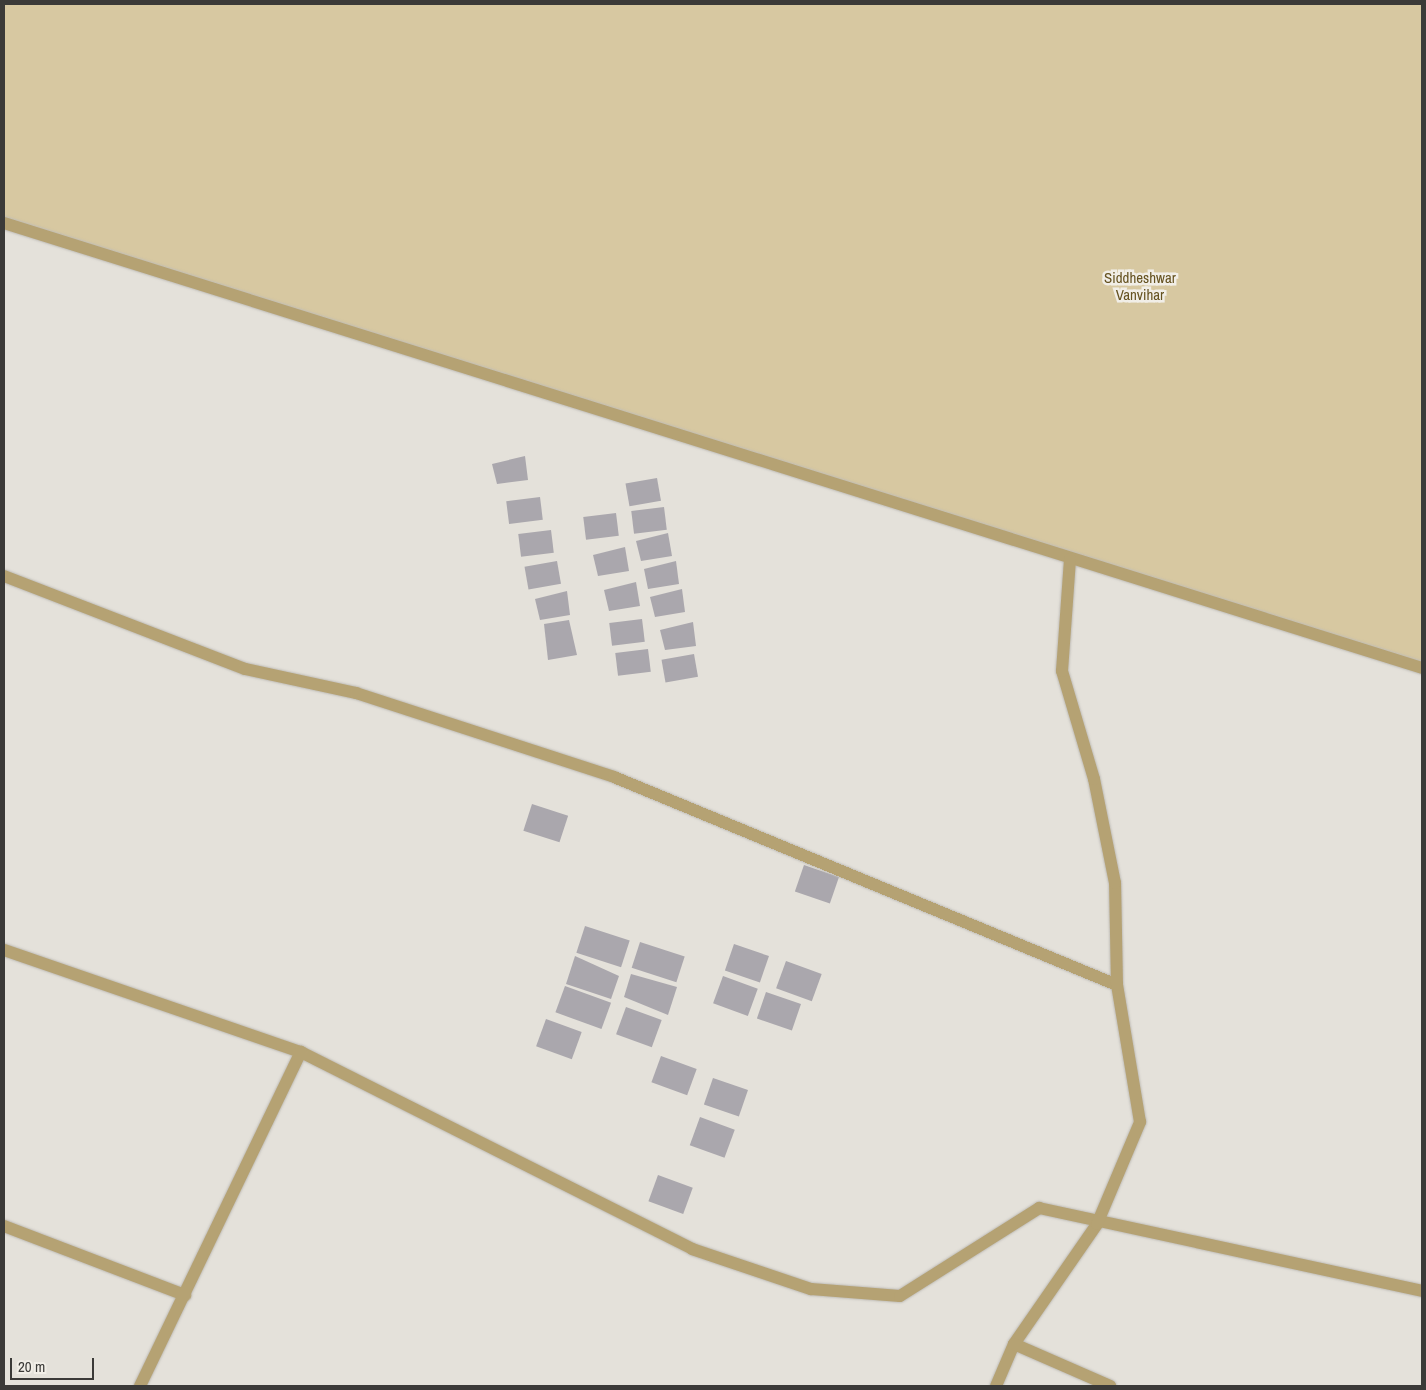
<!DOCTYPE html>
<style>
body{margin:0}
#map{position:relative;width:1426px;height:1390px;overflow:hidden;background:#e4e1da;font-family:"Archivo Narrow",sans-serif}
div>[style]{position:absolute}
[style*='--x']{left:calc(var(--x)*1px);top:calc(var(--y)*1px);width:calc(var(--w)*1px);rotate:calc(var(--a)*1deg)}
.green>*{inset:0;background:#d7c8a1}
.building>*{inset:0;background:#aaa7ad;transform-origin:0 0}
.roads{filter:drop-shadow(0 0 1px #bfbcb6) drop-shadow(0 0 1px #bfbcb6)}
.minor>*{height:12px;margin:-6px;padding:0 6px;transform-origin:6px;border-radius:6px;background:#b5a273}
span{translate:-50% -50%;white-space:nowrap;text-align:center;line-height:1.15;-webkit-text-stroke:5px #f1eee7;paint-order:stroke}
.park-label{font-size:15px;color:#655220}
.frame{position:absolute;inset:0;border:5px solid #3b3a38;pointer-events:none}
.scale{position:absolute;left:10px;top:1358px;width:84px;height:22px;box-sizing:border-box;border:2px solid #3b3a38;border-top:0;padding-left:6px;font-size:15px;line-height:18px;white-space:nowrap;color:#3b3a38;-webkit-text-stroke:4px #f1eee7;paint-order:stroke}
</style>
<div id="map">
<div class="green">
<div style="clip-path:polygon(4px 4px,1422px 4px,1422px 668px,4px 223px)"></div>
</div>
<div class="building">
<div style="clip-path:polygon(525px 456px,528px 480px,497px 484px,492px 464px)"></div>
<div style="left:657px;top:478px;width:23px;height:32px;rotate:80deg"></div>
<div style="left:540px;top:497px;width:23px;height:34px;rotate:83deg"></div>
<div style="left:664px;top:507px;width:23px;height:33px;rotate:83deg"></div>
<div style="left:616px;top:513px;width:23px;height:33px;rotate:83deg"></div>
<div style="left:551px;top:530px;width:23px;height:33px;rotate:83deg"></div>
<div style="clip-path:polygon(668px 533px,672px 556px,641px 561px,636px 541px)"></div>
<div style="clip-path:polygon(625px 547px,629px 571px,598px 576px,593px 555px)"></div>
<div style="left:557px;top:561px;width:23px;height:33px;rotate:80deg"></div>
<div style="clip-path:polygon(676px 561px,679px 584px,648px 589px,644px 569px)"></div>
<div style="clip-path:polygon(636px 582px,640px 606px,609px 611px,604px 590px)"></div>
<div style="clip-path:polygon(682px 589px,685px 612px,655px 617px,650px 597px)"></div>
<div style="clip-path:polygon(567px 591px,570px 615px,540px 620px,535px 599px)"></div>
<div style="left:642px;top:619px;width:23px;height:33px;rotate:83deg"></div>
<div style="clip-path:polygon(569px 620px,577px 655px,548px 660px,544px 624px)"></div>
<div style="clip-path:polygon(693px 622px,696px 646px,665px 650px,660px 630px)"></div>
<div style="left:648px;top:649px;width:23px;height:33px;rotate:83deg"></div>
<div style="left:694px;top:654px;width:23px;height:33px;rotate:80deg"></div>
<div style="left:532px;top:804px;width:38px;height:28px;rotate:18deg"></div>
<div style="left:804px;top:865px;width:37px;height:28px;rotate:19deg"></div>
<div style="left:585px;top:926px;width:47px;height:28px;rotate:18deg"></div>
<div style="left:640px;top:942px;width:47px;height:27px;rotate:18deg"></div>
<div style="left:734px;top:944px;width:37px;height:28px;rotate:19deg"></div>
<div style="clip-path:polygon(575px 956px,619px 976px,611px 999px,566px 984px)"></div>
<div style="left:786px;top:961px;width:38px;height:29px;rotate:20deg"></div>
<div style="clip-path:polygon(631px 974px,677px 987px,668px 1015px,624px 997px)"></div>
<div style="left:723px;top:976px;width:37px;height:29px;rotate:20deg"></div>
<div style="left:565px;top:986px;width:49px;height:28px;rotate:20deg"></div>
<div style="left:766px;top:992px;width:37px;height:28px;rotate:19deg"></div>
<div style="left:626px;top:1007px;width:38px;height:29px;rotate:20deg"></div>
<div style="left:546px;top:1019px;width:38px;height:29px;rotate:20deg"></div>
<div style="left:661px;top:1056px;width:38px;height:28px;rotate:20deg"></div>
<div style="left:713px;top:1078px;width:37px;height:28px;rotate:19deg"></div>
<div style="left:700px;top:1117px;width:37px;height:30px;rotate:20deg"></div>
<div style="left:658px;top:1175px;width:37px;height:28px;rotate:20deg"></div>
</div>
<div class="roads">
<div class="minor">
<div style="--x:4;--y:223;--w:1486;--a:17.42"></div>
<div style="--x:4;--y:576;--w:258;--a:21.1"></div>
<div style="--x:245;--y:669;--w:114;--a:12.2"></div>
<div style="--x:356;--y:693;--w:271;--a:18"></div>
<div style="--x:614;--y:777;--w:544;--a:22.47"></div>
<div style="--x:4;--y:950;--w:314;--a:19"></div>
<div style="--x:301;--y:1052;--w:438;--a:26.7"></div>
<div style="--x:692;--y:1249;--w:126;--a:18.6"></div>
<div style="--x:811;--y:1289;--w:89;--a:4.5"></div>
<div style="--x:900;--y:1296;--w:165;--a:-32.3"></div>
<div style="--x:1039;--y:1208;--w:392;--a:12.2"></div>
<div style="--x:4;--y:1226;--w:194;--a:20.9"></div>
<div style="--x:1014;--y:1344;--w:146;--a:-55.3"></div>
<div style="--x:1097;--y:1224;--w:111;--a:-67.1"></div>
<div style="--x:1140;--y:1122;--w:139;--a:-99.5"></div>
<div style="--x:1117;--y:985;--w:102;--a:-91.1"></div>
<div style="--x:1115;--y:883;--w:106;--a:-101.4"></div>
<div style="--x:1094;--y:779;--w:113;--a:-106.5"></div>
<div style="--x:1062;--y:671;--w:112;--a:-85.9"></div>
<div style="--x:140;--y:1386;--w:371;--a:-64.3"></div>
<div style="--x:996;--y:1386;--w:46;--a:-66.8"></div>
<div style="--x:1014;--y:1344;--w:105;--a:23.6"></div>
</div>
</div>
<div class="park-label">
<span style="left:1140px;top:286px">Siddheshwar<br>Vanvihar</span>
</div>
<div class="frame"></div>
<div class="scale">20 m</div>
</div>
